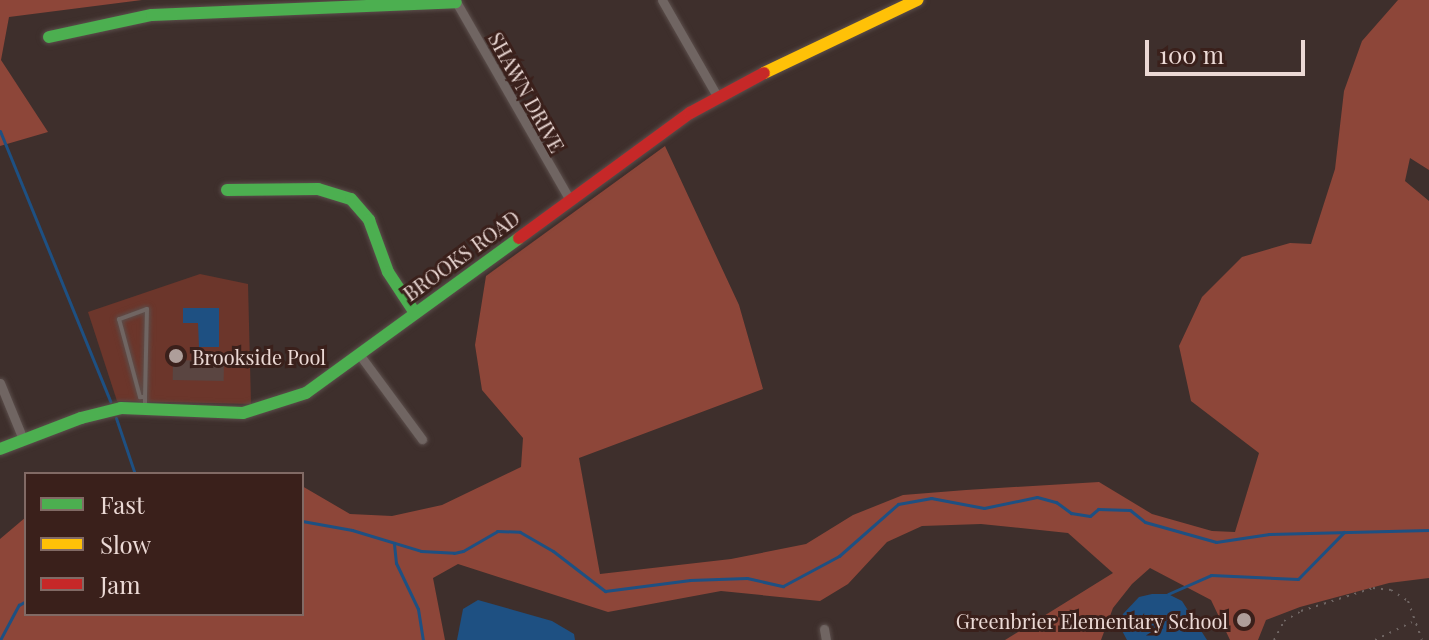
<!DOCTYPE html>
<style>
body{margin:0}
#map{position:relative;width:1429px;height:640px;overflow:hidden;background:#3e2f2c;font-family:"Playfair Display",serif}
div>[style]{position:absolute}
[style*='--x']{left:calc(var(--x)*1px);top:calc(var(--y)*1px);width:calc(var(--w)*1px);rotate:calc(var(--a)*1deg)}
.green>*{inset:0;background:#6c362b}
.forest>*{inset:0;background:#8d4639}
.water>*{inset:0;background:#1e5082}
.stream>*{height:3px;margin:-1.5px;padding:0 1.5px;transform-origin:1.5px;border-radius:1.5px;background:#1e5082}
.building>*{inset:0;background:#5a4541;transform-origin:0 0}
.path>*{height:2px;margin-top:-1px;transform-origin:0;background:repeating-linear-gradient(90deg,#6f6563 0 2px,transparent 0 8px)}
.roads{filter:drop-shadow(0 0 2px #5b4e4b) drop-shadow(0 0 2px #5b4e4b)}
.lane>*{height:4px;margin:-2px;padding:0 2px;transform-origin:2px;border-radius:2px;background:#706562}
.street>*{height:9px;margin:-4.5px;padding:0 4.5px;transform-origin:4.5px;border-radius:4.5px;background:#706562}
.fast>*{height:12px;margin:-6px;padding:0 6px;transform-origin:6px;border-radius:6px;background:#4caf50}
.slow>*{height:12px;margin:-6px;padding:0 6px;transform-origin:6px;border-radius:6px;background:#ffc107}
.jam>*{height:12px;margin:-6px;padding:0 6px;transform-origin:6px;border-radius:6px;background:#c62828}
.dots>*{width:22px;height:22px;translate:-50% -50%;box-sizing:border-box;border:4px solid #3a201b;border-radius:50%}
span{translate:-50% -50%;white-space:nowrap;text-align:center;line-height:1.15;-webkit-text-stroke:6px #3a201b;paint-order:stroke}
.street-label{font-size:20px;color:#ebd9d5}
.poi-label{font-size:20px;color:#ebd9d5}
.left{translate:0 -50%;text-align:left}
.right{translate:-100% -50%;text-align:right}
.legend{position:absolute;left:24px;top:472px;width:280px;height:144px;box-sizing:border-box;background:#3a201b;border:2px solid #816a65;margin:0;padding:10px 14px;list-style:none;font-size:24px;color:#ebd9d5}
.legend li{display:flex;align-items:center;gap:16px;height:40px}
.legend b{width:40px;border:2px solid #816a65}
.scale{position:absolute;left:1145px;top:40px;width:160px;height:36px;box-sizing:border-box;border:4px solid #ebd9d5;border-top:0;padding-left:10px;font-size:24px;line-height:28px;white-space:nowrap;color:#ebd9d5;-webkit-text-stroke:6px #3a201b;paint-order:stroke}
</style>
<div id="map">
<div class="green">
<div style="clip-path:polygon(200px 274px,248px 284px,251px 404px,117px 401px,88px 312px)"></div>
</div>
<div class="forest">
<div style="clip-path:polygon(0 0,142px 0,9px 17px,1px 60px,48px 132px,0 146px)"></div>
<div style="clip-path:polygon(1398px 0,1429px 0,1429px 170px,1410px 158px,1405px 181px,1429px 201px,1429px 578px,1389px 583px,1300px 607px,1266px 620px,1258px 640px,1230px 640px,1211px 600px,1150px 568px,1132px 584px,1113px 608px,1101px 640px,1005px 640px,1113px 573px,1068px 533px,981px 524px,922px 526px,887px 542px,848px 584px,820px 601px,721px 591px,608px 612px,458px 564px,433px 578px,445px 640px,0 640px,0 539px,26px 517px,26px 614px,302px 614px,302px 486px,350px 514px,392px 516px,442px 505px,521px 467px,523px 438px,482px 390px,475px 345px,486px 276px,665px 146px,739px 305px,763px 389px,579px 458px,600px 574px,731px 559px,806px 544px,853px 515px,903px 495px,966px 490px,1099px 482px,1152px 514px,1212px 531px,1235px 532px,1259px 453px,1191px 401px,1179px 346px,1202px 297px,1242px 257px,1290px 243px,1311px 244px,1335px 169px,1344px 91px,1362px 41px)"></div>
</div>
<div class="water">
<div style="clip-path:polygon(183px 308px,219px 308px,219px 347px,199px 347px,198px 323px,183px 323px)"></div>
<div style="clip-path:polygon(1152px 594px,1168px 594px,1182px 601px,1207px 640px,1127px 640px,1119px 625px,1123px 614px,1139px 597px)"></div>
<div style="clip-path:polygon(478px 600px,552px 621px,574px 634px,575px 640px,457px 640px,463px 609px)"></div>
</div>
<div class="stream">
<div style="--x:0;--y:131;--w:292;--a:67.8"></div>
<div style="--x:116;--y:418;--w:59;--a:71.3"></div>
<div style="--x:302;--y:521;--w:51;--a:10.2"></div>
<div style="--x:352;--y:530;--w:72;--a:16.9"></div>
<div style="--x:421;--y:551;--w:33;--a:3"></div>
<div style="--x:454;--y:553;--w:9;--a:-13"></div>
<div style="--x:463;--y:551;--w:39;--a:-30"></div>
<div style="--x:497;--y:531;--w:23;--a:2"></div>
<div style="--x:520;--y:532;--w:38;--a:30"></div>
<div style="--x:553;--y:551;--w:66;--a:37.6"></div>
<div style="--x:605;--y:591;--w:86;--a:-7.4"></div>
<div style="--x:690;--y:580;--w:57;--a:-2"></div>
<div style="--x:747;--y:578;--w:37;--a:13"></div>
<div style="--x:783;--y:586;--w:64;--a:-28.2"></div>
<div style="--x:839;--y:556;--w:79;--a:-41.4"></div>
<div style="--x:898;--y:504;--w:34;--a:-10"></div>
<div style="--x:931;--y:498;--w:54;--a:10.7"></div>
<div style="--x:984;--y:508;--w:54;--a:-11.7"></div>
<div style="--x:1037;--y:497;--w:20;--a:15"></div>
<div style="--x:1056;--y:502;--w:19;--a:36"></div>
<div style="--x:1071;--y:513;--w:19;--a:9"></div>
<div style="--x:1090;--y:516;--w:11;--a:-41"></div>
<div style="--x:1098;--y:509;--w:32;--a:2"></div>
<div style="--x:1130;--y:510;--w:19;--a:39"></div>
<div style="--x:1145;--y:522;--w:74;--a:15.7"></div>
<div style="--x:1216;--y:542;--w:54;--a:-8.6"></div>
<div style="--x:1269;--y:534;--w:160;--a:-1.4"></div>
<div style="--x:394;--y:544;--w:19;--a:84"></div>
<div style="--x:396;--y:563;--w:51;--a:64.4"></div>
<div style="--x:418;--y:609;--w:31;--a:81"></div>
<div style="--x:1168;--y:594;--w:47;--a:-23.8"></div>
<div style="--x:1211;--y:575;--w:87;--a:2.6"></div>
<div style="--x:1298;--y:579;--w:66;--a:-45.6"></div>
<div style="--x:0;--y:640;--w:40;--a:-62"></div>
<div style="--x:19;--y:605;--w:8;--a:-30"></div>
</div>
<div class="building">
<div style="left:173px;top:360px;width:51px;height:20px;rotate:1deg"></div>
</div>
<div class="path">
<div style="--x:1274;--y:640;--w:21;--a:-62"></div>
<div style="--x:1284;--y:621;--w:20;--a:-30"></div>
<div style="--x:1301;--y:611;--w:76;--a:-17.7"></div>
<div style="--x:1373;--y:588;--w:18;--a:6"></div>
<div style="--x:1391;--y:590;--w:20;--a:33"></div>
<div style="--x:1408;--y:601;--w:41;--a:70.3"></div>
<div style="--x:1375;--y:640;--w:41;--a:-25.9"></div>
</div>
<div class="roads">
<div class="lane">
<div style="--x:145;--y:405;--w:8;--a:-90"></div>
<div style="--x:145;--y:397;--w:88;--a:-88.7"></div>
<div style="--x:147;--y:309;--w:30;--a:160"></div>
<div style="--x:119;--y:319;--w:81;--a:74.9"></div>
<div style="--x:140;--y:397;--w:5;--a:0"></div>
</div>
<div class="street">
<div style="--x:455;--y:0;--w:231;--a:60.1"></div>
<div style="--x:662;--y:0;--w:111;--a:60.2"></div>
<div style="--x:359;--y:354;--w:106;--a:53.5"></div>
<div style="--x:0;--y:383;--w:61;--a:67.7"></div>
<div style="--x:824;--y:629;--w:11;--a:80"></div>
</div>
<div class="fast">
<div style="--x:49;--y:37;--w:105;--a:-12.1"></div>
<div style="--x:152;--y:15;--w:304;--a:-2.4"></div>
<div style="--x:227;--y:190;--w:91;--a:-0.6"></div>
<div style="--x:318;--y:189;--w:34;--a:17"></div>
<div style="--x:351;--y:199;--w:28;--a:49"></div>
<div style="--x:369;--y:220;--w:55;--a:69.9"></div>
<div style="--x:388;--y:272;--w:49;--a:56.6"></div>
<div style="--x:0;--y:449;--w:87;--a:-20.9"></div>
<div style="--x:81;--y:418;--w:41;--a:-14"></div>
<div style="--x:121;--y:408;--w:122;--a:2.3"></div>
<div style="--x:243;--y:413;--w:66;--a:-17.6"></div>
<div style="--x:306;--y:393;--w:263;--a:-36"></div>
</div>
<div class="slow">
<div style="--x:764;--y:73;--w:170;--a:-25.5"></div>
</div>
<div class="jam">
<div style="--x:519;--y:238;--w:212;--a:-36.2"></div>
<div style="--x:690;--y:113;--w:84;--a:-28.4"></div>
</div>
</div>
<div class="dots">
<div style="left:176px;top:356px;background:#ae9e9a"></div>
<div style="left:1244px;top:620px;background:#ae9e9a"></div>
</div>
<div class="street-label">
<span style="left:527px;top:92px;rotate:61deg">SHAWN DRIVE</span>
<span style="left:461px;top:255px;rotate:-36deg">BROOKS ROAD</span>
</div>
<div class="poi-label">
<span class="left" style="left:192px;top:356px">Brookside Pool</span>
<span class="right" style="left:1228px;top:620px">Greenbrier Elementary School</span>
</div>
<ul class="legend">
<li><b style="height:10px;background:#4caf50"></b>Fast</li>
<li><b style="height:10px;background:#ffc107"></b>Slow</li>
<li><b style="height:10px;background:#c62828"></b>Jam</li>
</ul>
<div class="scale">100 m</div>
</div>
